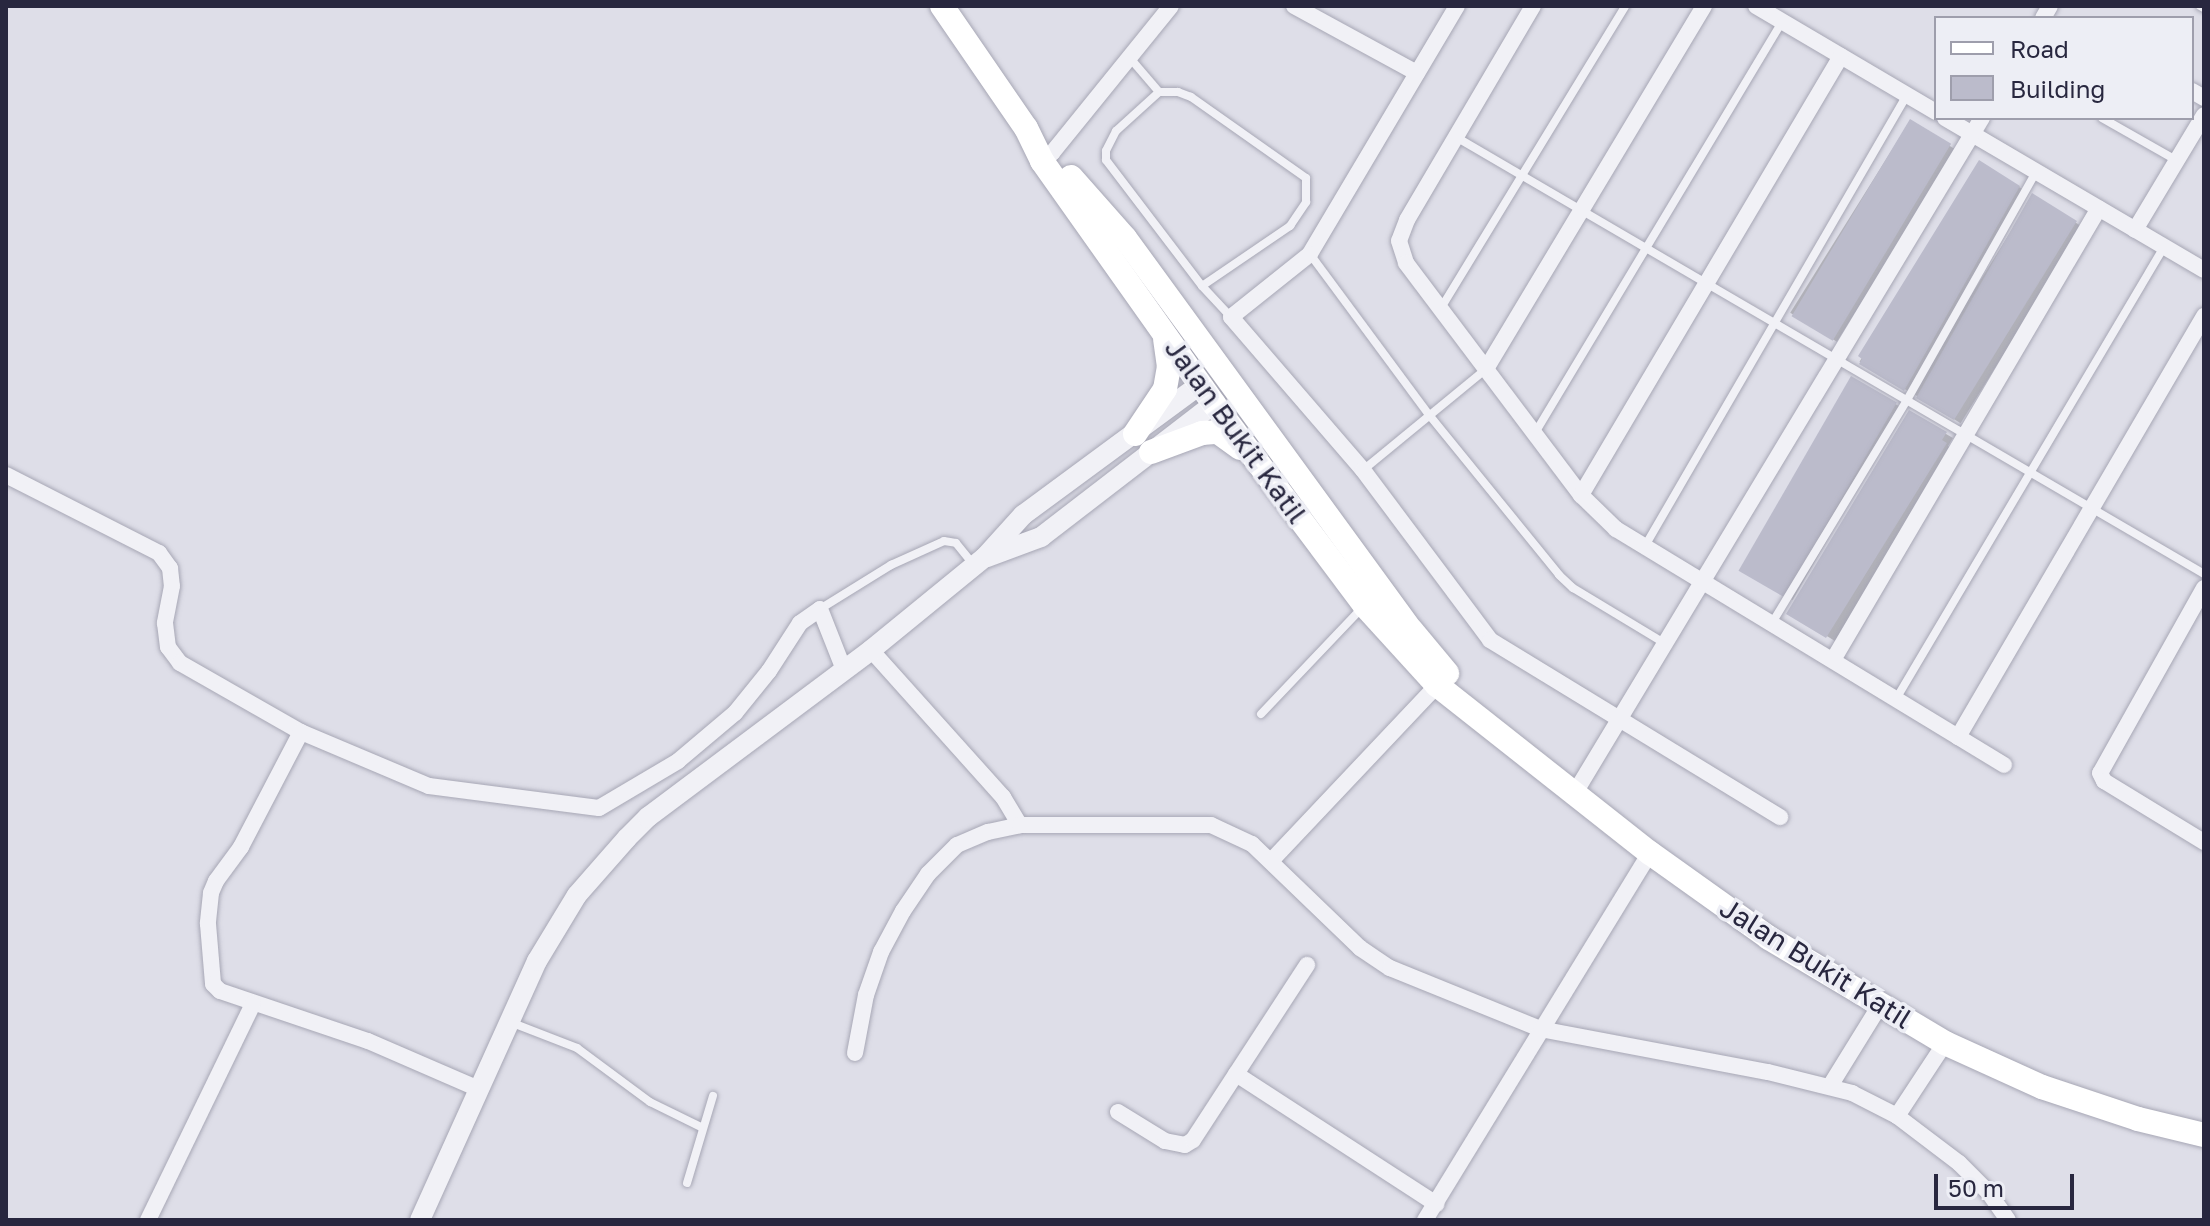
<!DOCTYPE html>
<style>
body{margin:0}
#map{position:relative;width:2210px;height:1226px;overflow:hidden;background:#dedee8;font-family:"Golos Text",sans-serif}
div>[style]{position:absolute}
[style*='--x']{left:calc(var(--x)*1px);top:calc(var(--y)*1px);width:calc(var(--w)*1px);rotate:calc(var(--a)*1deg)}
.shadow>*{inset:0;background:#0003;transform-origin:0 0}
.building>*{inset:0;background:#bbbbcb;transform-origin:0 0}
.roads{filter:drop-shadow(0 0 2px #a7a7b5) drop-shadow(0 0 2px #a7a7b5)}
.service>*{height:8px;margin:-4px;padding:0 4px;transform-origin:4px;border-radius:4px;background:#f1f1f6}
.minor>*{height:16px;margin:-8px;padding:0 8px;transform-origin:8px;border-radius:8px;background:#f1f1f6}
.tertiary>*{height:20px;margin:-10px;padding:0 10px;transform-origin:10px;border-radius:10px;background:#f1f1f6}
.primary>*{height:24px;margin:-12px;padding:0 12px;transform-origin:12px;border-radius:12px;background:#fff}
span{translate:-50% -50%;white-space:nowrap;text-align:center;line-height:1.15;-webkit-text-stroke:7px #edeef5;paint-order:stroke}
.street-label{font-size:28px;color:#28273f}
.frame{position:absolute;inset:0;border:8px solid #28273f;pointer-events:none}
.legend{position:absolute;left:1934px;top:16px;width:260px;height:104px;box-sizing:border-box;background:#edeef5;border:2px solid #9e9eac;margin:0;padding:10px 14px;list-style:none;font-size:24px;color:#28273f}
.legend li{display:flex;align-items:center;gap:16px;height:40px}
.legend b{width:40px;border:2px solid #9e9eac}
.scale{position:absolute;left:1934px;top:1174px;width:140px;height:36px;box-sizing:border-box;border:4px solid #28273f;border-top:0;padding-left:10px;font-size:24px;line-height:28px;white-space:nowrap;color:#28273f;-webkit-text-stroke:6px #edeef5;paint-order:stroke}
</style>
<div id="map">
<div class="shadow">
<div style="left:1910px;top:121px;width:55px;height:226px;rotate:32deg"></div>
<div style="left:1979px;top:163px;width:56px;height:232px;rotate:31deg"></div>
<div style="left:2033px;top:196px;width:59px;height:231px;rotate:32deg"></div>
<div style="left:1852px;top:379px;width:59px;height:221px;rotate:30deg"></div>
<div style="clip-path:polygon(1910px 413px,1953px 438px,1948px 446px,1953px 449px,1835px 641px,1789px 613px)"></div>
</div>
<div class="building">
<div style="left:1910px;top:119px;width:48px;height:230px;rotate:31deg"></div>
<div style="clip-path:polygon(1979px 160px,2020px 186px,1904px 391px,1859px 364px,1862px 359px,1858px 356px)"></div>
<div style="clip-path:polygon(2032px 193px,2077px 221px,1954px 420px,1916px 398px)"></div>
<div style="left:1851px;top:376px;width:53px;height:225px;rotate:30deg"></div>
<div style="clip-path:polygon(1909px 410px,1947px 432px,1942px 440px,1947px 443px,1826px 638px,1786px 614px)"></div>
</div>
<div class="roads">
<div class="service">
<div style="--x:2200;--y:6;--w:4;--a:27"></div>
<div style="--x:1129;--y:57;--w:46;--a:49.4"></div>
<div style="--x:2102;--y:118;--w:85;--a:29.6"></div>
<div style="--x:1456;--y:137;--w:866;--a:30.29"></div>
<div style="--x:1310;--y:254;--w:202;--a:53.5"></div>
<div style="--x:1430;--y:416;--w:205;--a:50.9"></div>
<div style="--x:1559;--y:575;--w:19;--a:43"></div>
<div style="--x:1573;--y:588;--w:109;--a:31.1"></div>
<div style="--x:1202;--y:286;--w:107;--a:-34.3"></div>
<div style="--x:1290;--y:226;--w:29;--a:-56"></div>
<div style="--x:1306;--y:202;--w:24;--a:-90"></div>
<div style="--x:1306;--y:178;--w:141;--a:-144.8"></div>
<div style="--x:1191;--y:97;--w:14;--a:-159"></div>
<div style="--x:1178;--y:92;--w:19;--a:180"></div>
<div style="--x:1159;--y:92;--w:58;--a:137.8"></div>
<div style="--x:1116;--y:131;--w:22;--a:117"></div>
<div style="--x:1106;--y:151;--w:9;--a:90"></div>
<div style="--x:1106;--y:160;--w:158;--a:52.7"></div>
<div style="--x:1202;--y:286;--w:42;--a:46.9"></div>
<div style="--x:1441;--y:308;--w:354;--a:-58.6"></div>
<div style="--x:1535;--y:433;--w:480;--a:-59"></div>
<div style="--x:1363;--y:470;--w:159;--a:-39.4"></div>
<div style="--x:1645;--y:546;--w:522;--a:-59.85"></div>
<div style="--x:820;--y:609;--w:84;--a:-31.8"></div>
<div style="--x:891;--y:565;--w:58;--a:-24.4"></div>
<div style="--x:944;--y:541;--w:12;--a:9"></div>
<div style="--x:956;--y:543;--w:28;--a:51"></div>
<div style="--x:1772;--y:623;--w:261;--a:-58.8"></div>
<div style="--x:1907;--y:400;--w:262;--a:-60.5"></div>
<div style="--x:1896;--y:699;--w:525;--a:-59.34"></div>
<div style="--x:1261;--y:714;--w:148;--a:-46.4"></div>
<div style="--x:510;--y:1022;--w:72;--a:21.2"></div>
<div style="--x:577;--y:1048;--w:91;--a:36.5"></div>
<div style="--x:650;--y:1102;--w:57;--a:26.1"></div>
<div style="--x:687;--y:1183;--w:91;--a:-73.4"></div>
</div>
<div class="minor">
<div style="--x:1294;--y:6;--w:140;--a:28.6"></div>
<div style="--x:1457;--y:6;--w:288;--a:120.7"></div>
<div style="--x:1310;--y:254;--w:101;--a:141.4"></div>
<div style="--x:1231;--y:317;--w:202;--a:49.2"></div>
<div style="--x:1363;--y:470;--w:212;--a:53.2"></div>
<div style="--x:1490;--y:640;--w:340;--a:31.4"></div>
<div style="--x:1533;--y:6;--w:248;--a:120.5"></div>
<div style="--x:1407;--y:220;--w:22;--a:111"></div>
<div style="--x:1399;--y:241;--w:23;--a:72"></div>
<div style="--x:1406;--y:263;--w:291;--a:53"></div>
<div style="--x:1581;--y:495;--w:49;--a:44.2"></div>
<div style="--x:1616;--y:529;--w:454;--a:31.3"></div>
<div style="--x:1756;--y:6;--w:209;--a:30.5"></div>
<div style="--x:2043;--y:18;--w:14;--a:-60"></div>
<div style="--x:2192;--y:91;--w:14;--a:30"></div>
<div style="--x:1945;--y:118;--w:300;--a:30.4"></div>
<div style="--x:1042;--y:161;--w:13;--a:-39"></div>
<div style="--x:1052;--y:153;--w:189;--a:-51"></div>
<div style="--x:2135;--y:230;--w:134;--a:-59"></div>
<div style="--x:1486;--y:369;--w:423;--a:-59"></div>
<div style="--x:6;--y:475;--w:172;--a:27"></div>
<div style="--x:159;--y:553;--w:19;--a:54"></div>
<div style="--x:170;--y:568;--w:18;--a:84"></div>
<div style="--x:172;--y:586;--w:38;--a:101"></div>
<div style="--x:165;--y:623;--w:24;--a:83"></div>
<div style="--x:168;--y:647;--w:20;--a:53"></div>
<div style="--x:180;--y:663;--w:139;--a:29.7"></div>
<div style="--x:301;--y:732;--w:139;--a:22.9"></div>
<div style="--x:429;--y:786;--w:171;--a:7.4"></div>
<div style="--x:599;--y:808;--w:92;--a:-30.7"></div>
<div style="--x:678;--y:761;--w:75;--a:-40.1"></div>
<div style="--x:735;--y:713;--w:54;--a:-51"></div>
<div style="--x:769;--y:671;--w:57;--a:-57.1"></div>
<div style="--x:800;--y:623;--w:24;--a:-35"></div>
<div style="--x:820;--y:609;--w:66;--a:68.5"></div>
<div style="--x:1581;--y:495;--w:510;--a:-59.36"></div>
<div style="--x:2204;--y:588;--w:212;--a:119.3"></div>
<div style="--x:2100;--y:773;--w:9;--a:63"></div>
<div style="--x:2104;--y:781;--w:117;--a:31.4"></div>
<div style="--x:871;--y:650;--w:198;--a:48.1"></div>
<div style="--x:1003;--y:797;--w:33;--a:59"></div>
<div style="--x:1833;--y:660;--w:524;--a:-59.52"></div>
<div style="--x:301;--y:732;--w:130;--a:117.6"></div>
<div style="--x:241;--y:847;--w:42;--a:126.3"></div>
<div style="--x:216;--y:881;--w:13;--a:113"></div>
<div style="--x:211;--y:893;--w:31;--a:96"></div>
<div style="--x:208;--y:924;--w:60;--a:85.2"></div>
<div style="--x:213;--y:984;--w:10;--a:45"></div>
<div style="--x:220;--y:991;--w:156;--a:18.7"></div>
<div style="--x:368;--y:1041;--w:121;--a:23.4"></div>
<div style="--x:1958;--y:737;--w:488;--a:-59.7"></div>
<div style="--x:1576;--y:791;--w:786;--a:-58.9"></div>
<div style="--x:1271;--y:861;--w:250;--a:-46.6"></div>
<div style="--x:855;--y:1053;--w:59;--a:-79.3"></div>
<div style="--x:866;--y:995;--w:46;--a:-70.8"></div>
<div style="--x:881;--y:952;--w:47;--a:-61.8"></div>
<div style="--x:903;--y:911;--w:45;--a:-56"></div>
<div style="--x:928;--y:874;--w:41;--a:-45"></div>
<div style="--x:957;--y:845;--w:34;--a:-23"></div>
<div style="--x:988;--y:832;--w:33;--a:-12"></div>
<div style="--x:1020;--y:825;--w:191;--a:0"></div>
<div style="--x:1211;--y:825;--w:45;--a:24.9"></div>
<div style="--x:1252;--y:844;--w:150;--a:43.9"></div>
<div style="--x:1360;--y:948;--w:36;--a:34"></div>
<div style="--x:1390;--y:968;--w:162;--a:22.1"></div>
<div style="--x:1540;--y:1029;--w:232;--a:10.7"></div>
<div style="--x:1768;--y:1072;--w:87;--a:14"></div>
<div style="--x:1852;--y:1093;--w:51;--a:27.1"></div>
<div style="--x:1897;--y:1116;--w:78;--a:37.2"></div>
<div style="--x:1959;--y:1163;--w:42;--a:45"></div>
<div style="--x:1989;--y:1193;--w:33;--a:55"></div>
<div style="--x:1236;--y:1074;--w:239;--a:33"></div>
<div style="--x:1830;--y:1086;--w:95;--a:-58.3"></div>
<div style="--x:1118;--y:1112;--w:55;--a:31.7"></div>
<div style="--x:1165;--y:1141;--w:20;--a:11"></div>
<div style="--x:1185;--y:1145;--w:9;--a:-32"></div>
<div style="--x:1193;--y:1140;--w:209;--a:-56.9"></div>
<div style="--x:1897;--y:1116;--w:87;--a:-56.7"></div>
<div style="--x:148;--y:1220;--w:240;--a:-64.1"></div>
<div style="--x:1425;--y:1220;--w:430;--a:-58.5"></div>
</div>
<div class="tertiary">
<div style="--x:987;--y:557;--w:58;--a:-20.3"></div>
<div style="--x:1041;--y:537;--w:218;--a:-37.6"></div>
<div style="--x:420;--y:1220;--w:284;--a:-65.7"></div>
<div style="--x:537;--y:961;--w:77;--a:-58.8"></div>
<div style="--x:577;--y:895;--w:76;--a:-48.7"></div>
<div style="--x:627;--y:838;--w:30;--a:-45"></div>
<div style="--x:648;--y:817;--w:279;--a:-36.8"></div>
<div style="--x:871;--y:650;--w:147;--a:-39.2"></div>
<div style="--x:985;--y:557;--w:57;--a:-47.9"></div>
<div style="--x:1023;--y:515;--w:221;--a:-36.4"></div>
</div>
<div class="primary">
<div style="--x:942;--y:6;--w:148;--a:55.5"></div>
<div style="--x:1026;--y:128;--w:37;--a:64"></div>
<div style="--x:1042;--y:161;--w:298;--a:54.7"></div>
<div style="--x:1214;--y:404;--w:252;--a:53.2"></div>
<div style="--x:1365;--y:606;--w:107;--a:47.7"></div>
<div style="--x:1437;--y:685;--w:271;--a:38.3"></div>
<div style="--x:1650;--y:853;--w:146;--a:35.5"></div>
<div style="--x:1769;--y:938;--w:205;--a:30.8"></div>
<div style="--x:1945;--y:1043;--w:107;--a:24.4"></div>
<div style="--x:2042;--y:1087;--w:101;--a:18.4"></div>
<div style="--x:2138;--y:1119;--w:68;--a:13.6"></div>
<div style="--x:1071;--y:177;--w:81;--a:48.5"></div>
<div style="--x:1125;--y:238;--w:487;--a:53.9"></div>
<div style="--x:1412;--y:631;--w:55;--a:50.2"></div>
<div style="--x:1135;--y:434;--w:54;--a:-56.3"></div>
<div style="--x:1165;--y:389;--w:22;--a:-80"></div>
<div style="--x:1169;--y:367;--w:28;--a:-98"></div>
<div style="--x:1151;--y:452;--w:54;--a:-20.4"></div>
<div style="--x:1202;--y:433;--w:16;--a:-4"></div>
<div style="--x:1218;--y:432;--w:27;--a:36"></div>
</div>
</div>
<div class="street-label">
<span style="left:1236px;top:431px;rotate:54deg">Jalan Bukit Katil</span>
<span style="left:1816px;top:963px;rotate:32deg">Jalan Bukit Katil</span>
</div>
<div class="frame"></div>
<ul class="legend">
<li><b style="height:10px;background:#fff"></b>Road</li>
<li><b style="height:22px;background:#bbbbcb"></b>Building</li>
</ul>
<div class="scale">50 m</div>
</div>
